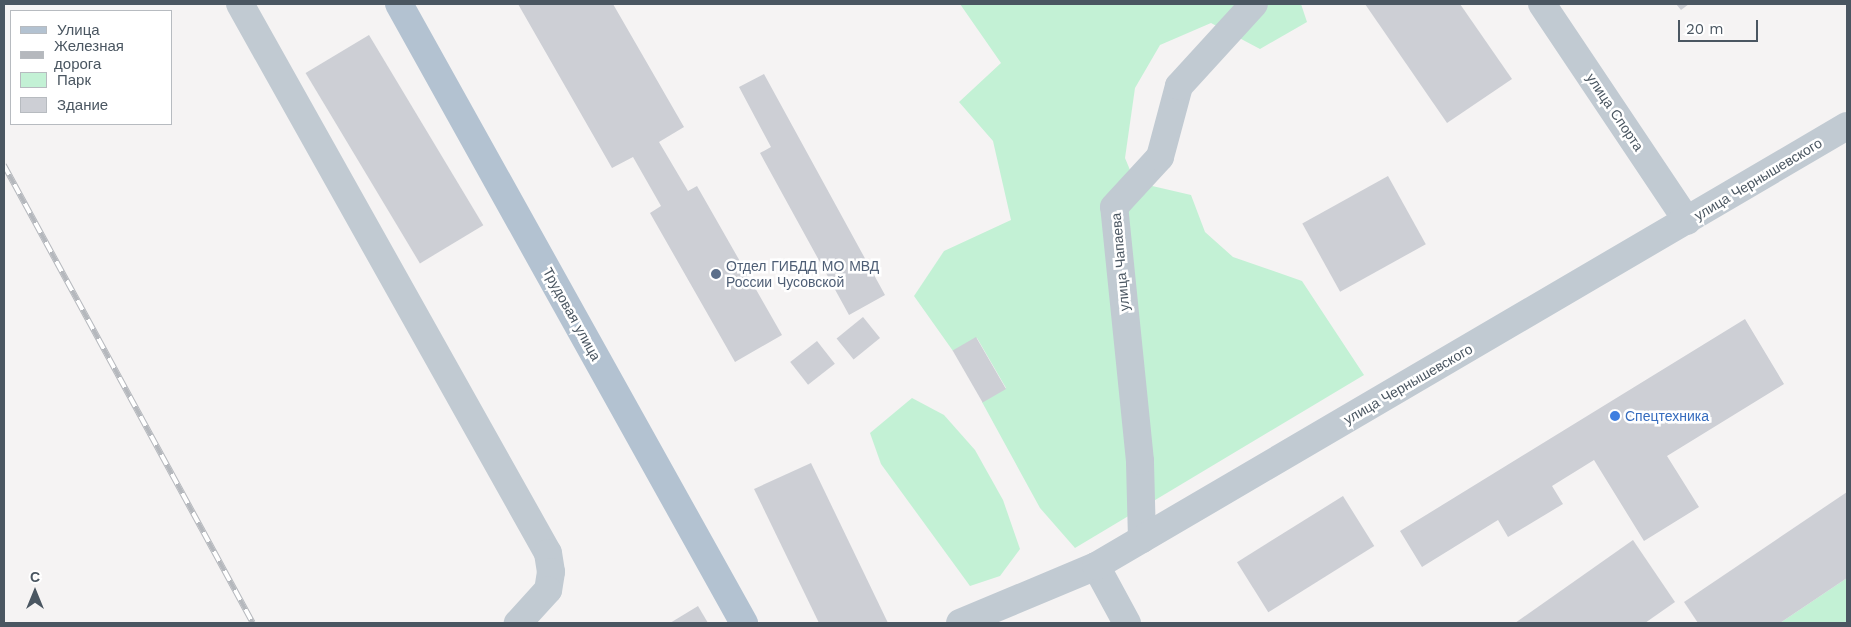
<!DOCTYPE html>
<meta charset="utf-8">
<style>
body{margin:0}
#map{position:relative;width:1851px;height:627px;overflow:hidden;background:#f5f3f3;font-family:"Work Sans",sans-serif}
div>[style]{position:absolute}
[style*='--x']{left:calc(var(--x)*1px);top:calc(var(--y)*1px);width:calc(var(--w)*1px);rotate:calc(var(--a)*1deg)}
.green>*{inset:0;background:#c3f1d5}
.building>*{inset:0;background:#cdcfd5;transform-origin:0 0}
.minor>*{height:28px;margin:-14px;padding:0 14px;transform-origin:14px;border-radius:14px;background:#c1cad2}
.major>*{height:28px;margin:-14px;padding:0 14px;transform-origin:14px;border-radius:14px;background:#b3c2d1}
.rail>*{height:5.5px;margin-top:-2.75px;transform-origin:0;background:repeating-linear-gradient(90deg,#fff 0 11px,#b5b8bd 0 22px);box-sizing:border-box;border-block:1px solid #b5b8bd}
.dots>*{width:14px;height:14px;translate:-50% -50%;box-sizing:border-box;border:2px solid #fff;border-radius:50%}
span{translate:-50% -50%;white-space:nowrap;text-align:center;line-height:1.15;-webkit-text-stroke:5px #fff;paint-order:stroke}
.street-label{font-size:14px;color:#4a5661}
.service-label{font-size:14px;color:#4e5e75}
.left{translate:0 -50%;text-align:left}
.shop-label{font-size:14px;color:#366cbe}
.frame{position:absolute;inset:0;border:5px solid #4a5661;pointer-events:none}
.legend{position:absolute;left:10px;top:10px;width:162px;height:115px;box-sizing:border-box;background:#fff;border:1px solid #b7bbc0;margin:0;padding:6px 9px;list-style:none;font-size:15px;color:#4a5661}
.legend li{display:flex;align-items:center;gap:10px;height:25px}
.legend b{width:25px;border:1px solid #b7bbc0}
.north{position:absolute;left:10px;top:567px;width:50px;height:50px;-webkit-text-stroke:4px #fff;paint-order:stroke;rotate:0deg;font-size:14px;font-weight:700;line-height:20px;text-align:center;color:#4a5661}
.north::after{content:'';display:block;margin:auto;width:18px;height:22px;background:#4a5661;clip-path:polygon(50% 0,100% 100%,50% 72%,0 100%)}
.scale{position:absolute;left:1678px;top:20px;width:80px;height:22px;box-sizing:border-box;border:2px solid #4a5661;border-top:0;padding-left:6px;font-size:15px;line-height:18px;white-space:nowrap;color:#4a5661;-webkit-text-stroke:4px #fff;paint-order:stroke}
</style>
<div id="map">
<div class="green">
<div style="clip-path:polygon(960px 4px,1301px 4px,1307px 22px,1260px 49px,1211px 23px,1160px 45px,1135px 88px,1125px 158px,1135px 182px,1191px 195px,1205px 232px,1233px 257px,1302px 281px,1364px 375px,1075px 548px,1040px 508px,982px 402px,1006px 388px,977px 338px,953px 351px,914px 296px,944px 251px,1011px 220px,993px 141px,959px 102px,1001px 63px)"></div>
<div style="clip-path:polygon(912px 398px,944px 415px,975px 450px,1003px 500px,1020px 549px,1000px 576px,970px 586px,881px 464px,870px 433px)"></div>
<div style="clip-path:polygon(1847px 578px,1847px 623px,1780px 623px)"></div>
</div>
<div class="building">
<div style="clip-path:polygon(518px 4px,613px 4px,684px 127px,659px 142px,688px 191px,697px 186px,782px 335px,735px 362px,650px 213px,661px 206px,633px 157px,612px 168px)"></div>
<div style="clip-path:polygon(1365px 4px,1460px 4px,1512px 79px,1447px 123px)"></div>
<div style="clip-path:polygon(1676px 4px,1689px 4px,1681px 10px)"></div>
<div style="left:369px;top:35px;width:222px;height:74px;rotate:59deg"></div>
<div style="clip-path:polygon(764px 74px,885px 295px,849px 315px,760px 153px,771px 147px,739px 87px)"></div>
<div style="left:1388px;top:176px;width:78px;height:98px;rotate:61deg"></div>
<div style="left:863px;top:317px;width:27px;height:34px;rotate:51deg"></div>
<div style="clip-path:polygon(1745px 319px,1784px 384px,1667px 456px,1699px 507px,1644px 541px,1594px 460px,1552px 486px,1563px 504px,1508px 537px,1498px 520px,1422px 567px,1400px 531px)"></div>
<div style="left:976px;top:337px;width:60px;height:27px;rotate:60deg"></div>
<div style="left:817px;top:341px;width:29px;height:34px;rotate:52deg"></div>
<div style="clip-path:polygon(811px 463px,888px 623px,819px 623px,754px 489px)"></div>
<div style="clip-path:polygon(1847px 492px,1847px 578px,1780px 623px,1698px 623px,1684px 602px)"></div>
<div style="left:1343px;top:496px;width:59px;height:125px;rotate:58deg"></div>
<div style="clip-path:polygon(1633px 540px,1675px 602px,1645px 623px,1515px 623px)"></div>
<div style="clip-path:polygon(698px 606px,708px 623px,670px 623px)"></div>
</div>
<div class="minor">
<div style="--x:240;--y:4;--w:629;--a:60.71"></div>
<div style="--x:548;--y:553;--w:19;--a:81"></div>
<div style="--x:551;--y:572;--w:18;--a:99"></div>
<div style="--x:548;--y:590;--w:45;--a:132.3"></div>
<div style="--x:1542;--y:4;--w:261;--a:56.2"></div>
<div style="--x:1142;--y:539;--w:78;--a:-91.5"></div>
<div style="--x:1140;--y:461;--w:255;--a:-95.8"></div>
<div style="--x:1114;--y:207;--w:68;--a:-47.4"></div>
<div style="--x:1160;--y:157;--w:73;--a:-75"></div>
<div style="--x:1179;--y:86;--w:111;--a:-47.6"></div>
<div style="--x:1096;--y:566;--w:65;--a:61.5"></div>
<div style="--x:960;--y:623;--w:147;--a:-22.7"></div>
<div style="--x:1096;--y:566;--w:870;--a:-30.37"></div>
</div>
<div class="major">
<div style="--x:399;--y:4;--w:709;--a:60.87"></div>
</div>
<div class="rail">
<div style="--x:4;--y:165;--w:521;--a:61.47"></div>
</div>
<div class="dots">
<div style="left:716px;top:274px;background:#5c6f8a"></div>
<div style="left:1615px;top:416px;background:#3f7fe0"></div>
</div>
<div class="street-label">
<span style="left:1615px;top:112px;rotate:56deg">улица Спорта</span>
<span style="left:1758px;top:179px;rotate:-31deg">улица Чернышевского</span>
<span style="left:1120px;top:262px;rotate:-95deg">улица Чапаева</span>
<span style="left:572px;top:314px;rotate:61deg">Трудовая улица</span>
<span style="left:1408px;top:384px;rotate:-30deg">улица Чернышевского</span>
</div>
<div class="service-label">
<span class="left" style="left:726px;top:274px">Отдел ГИБДД МО МВД<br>России Чусовской</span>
</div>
<div class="shop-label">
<span class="left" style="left:1625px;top:416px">Спецтехника</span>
</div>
<div class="frame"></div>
<ul class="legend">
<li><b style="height:6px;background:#b3c2d1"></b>Улица</li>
<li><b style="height:6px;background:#b5b8bd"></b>Железная дорога</li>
<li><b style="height:14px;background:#c3f1d5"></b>Парк</li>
<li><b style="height:14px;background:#cdcfd5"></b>Здание</li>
</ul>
<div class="north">С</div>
<div class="scale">20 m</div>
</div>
